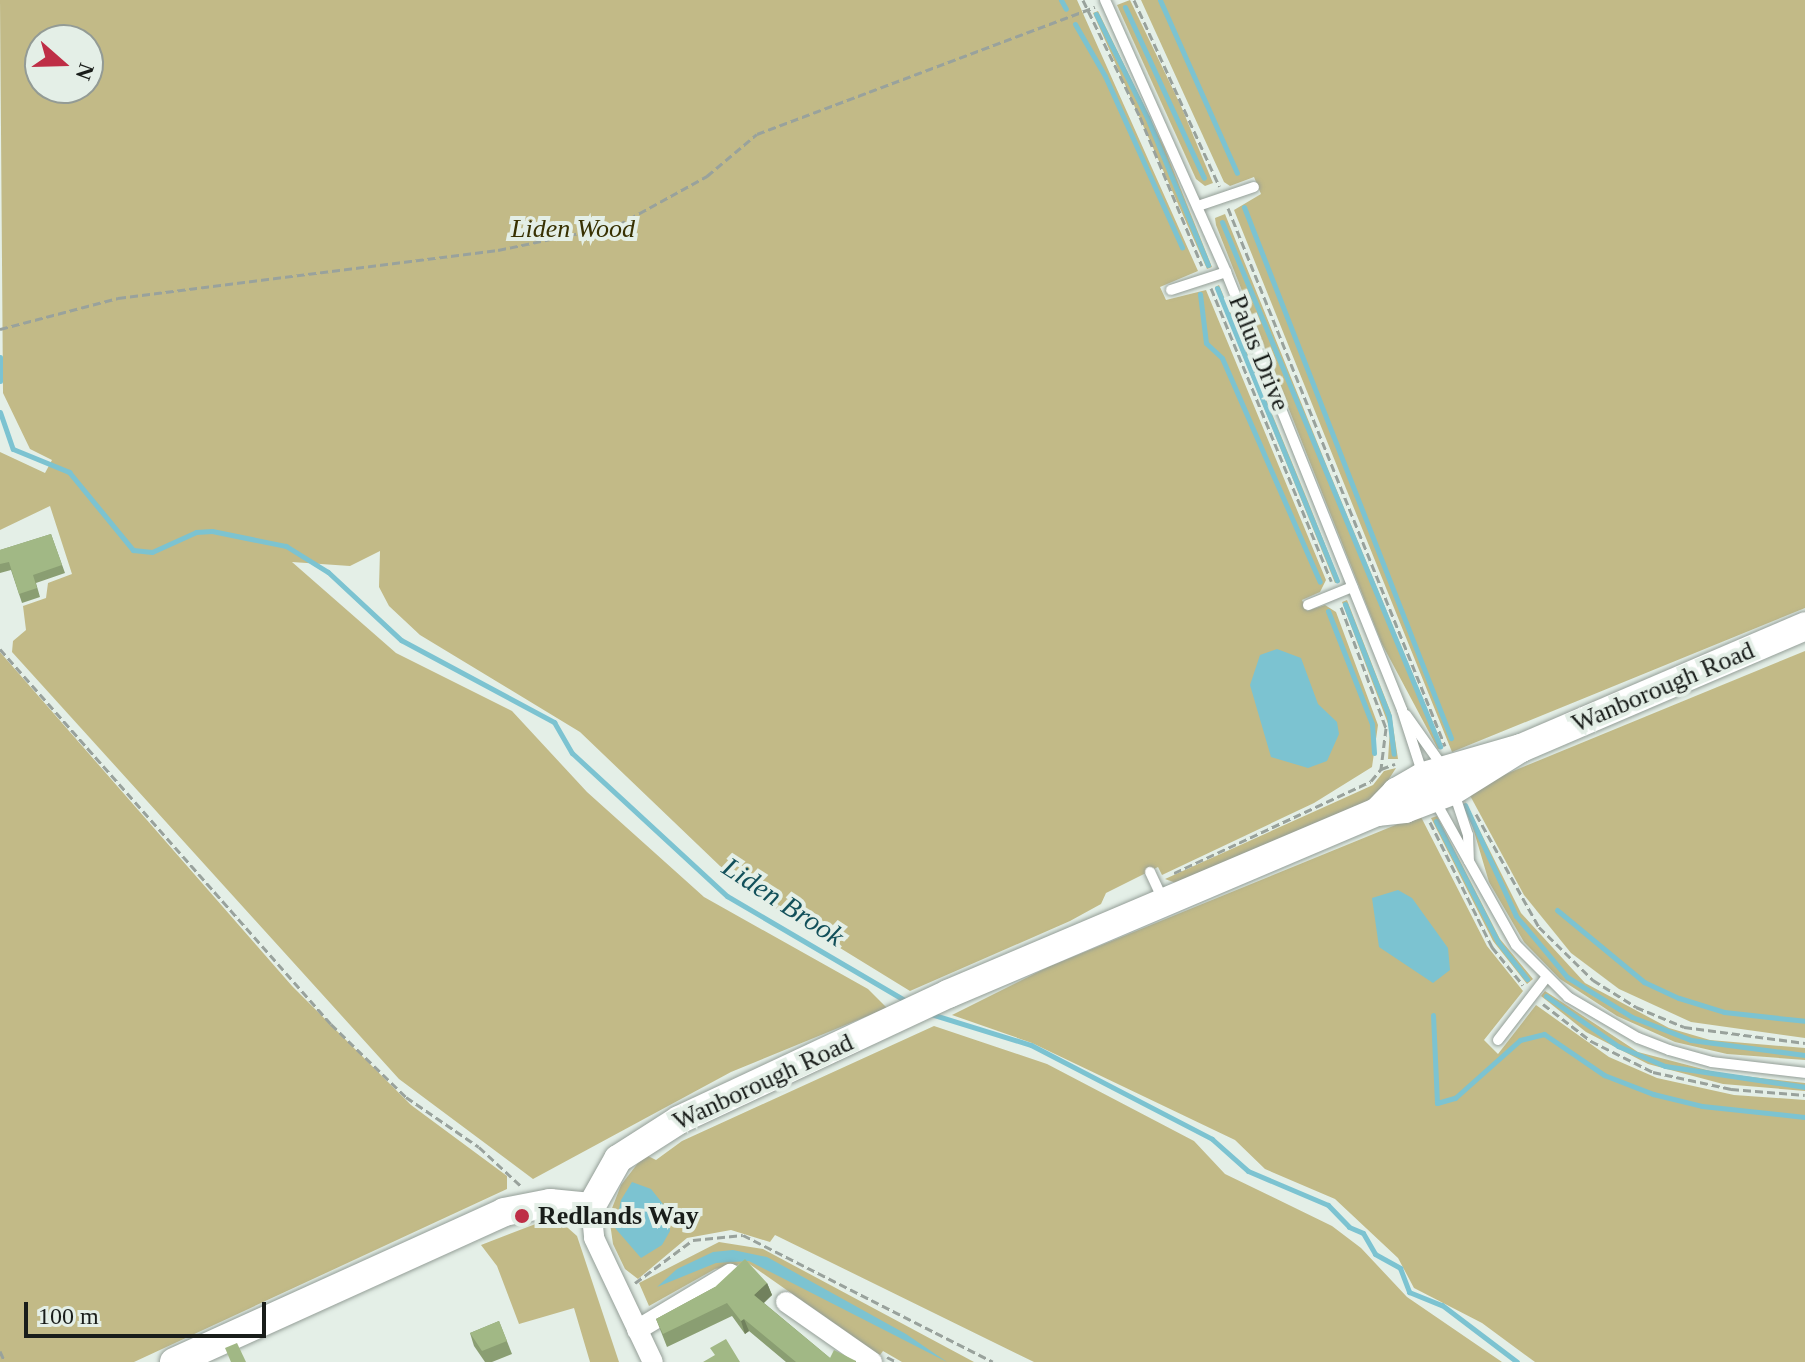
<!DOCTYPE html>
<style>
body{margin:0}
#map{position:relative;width:1805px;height:1362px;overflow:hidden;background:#e4efe7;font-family:Georgia,serif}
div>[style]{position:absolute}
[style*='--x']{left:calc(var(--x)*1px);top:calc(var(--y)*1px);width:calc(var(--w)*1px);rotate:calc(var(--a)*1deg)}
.green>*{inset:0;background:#c2ba87}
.water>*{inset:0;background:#7cc3d1}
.stream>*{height:5px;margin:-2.5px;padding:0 2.5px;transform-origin:2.5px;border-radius:2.5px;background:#7cc3d1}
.path>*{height:3px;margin-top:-1.5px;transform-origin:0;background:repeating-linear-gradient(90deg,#99a29c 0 8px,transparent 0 12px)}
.roads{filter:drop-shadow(0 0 2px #949e97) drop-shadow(0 0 2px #949e97)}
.lane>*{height:10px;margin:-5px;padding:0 5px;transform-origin:5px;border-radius:5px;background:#fff}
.street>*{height:20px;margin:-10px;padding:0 10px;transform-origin:10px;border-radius:10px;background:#fff}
.secondary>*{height:28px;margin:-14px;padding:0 14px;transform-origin:14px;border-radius:14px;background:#fff}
.wall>*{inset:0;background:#8a9e72}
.shaded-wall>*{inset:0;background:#71815d}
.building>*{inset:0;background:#a1b885}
.dots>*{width:22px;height:22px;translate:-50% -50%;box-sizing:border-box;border:4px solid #e4efe7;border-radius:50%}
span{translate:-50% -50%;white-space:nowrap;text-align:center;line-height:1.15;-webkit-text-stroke:8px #e4efe7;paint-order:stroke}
.park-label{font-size:26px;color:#383102;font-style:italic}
.street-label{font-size:26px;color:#191d1a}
.poi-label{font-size:26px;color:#191d1a;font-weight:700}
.left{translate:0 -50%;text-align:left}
.water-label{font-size:28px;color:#12505a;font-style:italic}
.north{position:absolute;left:24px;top:24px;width:80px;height:80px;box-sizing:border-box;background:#e4efe7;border:2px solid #939b95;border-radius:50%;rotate:110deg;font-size:22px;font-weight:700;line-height:32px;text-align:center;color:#191d1a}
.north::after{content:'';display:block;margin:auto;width:28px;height:36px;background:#be2e46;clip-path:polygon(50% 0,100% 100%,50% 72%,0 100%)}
.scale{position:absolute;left:24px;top:1302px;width:242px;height:36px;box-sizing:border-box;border:4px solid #191d1a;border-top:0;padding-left:10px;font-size:24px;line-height:28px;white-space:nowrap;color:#191d1a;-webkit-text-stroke:6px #e4efe7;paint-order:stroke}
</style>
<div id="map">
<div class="green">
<div style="clip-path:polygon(evenodd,0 0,1077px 0,1198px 271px,1160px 287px,1166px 300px,1206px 290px,1326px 580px,1320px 592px,1302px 600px,1307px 611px,1325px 605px,1336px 612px,1378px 725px,1372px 767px,1314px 803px,1162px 875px,1158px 867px,1106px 893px,1101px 904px,1070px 921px,910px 991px,744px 889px,580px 732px,420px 635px,389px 606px,379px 587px,380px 551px,350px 566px,292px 562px,396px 653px,512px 711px,587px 792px,704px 897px,868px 989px,887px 1008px,731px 1072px,533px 1179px,399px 1079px,12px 652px,13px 641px,26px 630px,23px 606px,46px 598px,48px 583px,72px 574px,50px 506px,0 530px,0 452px,45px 473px,52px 460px,30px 449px,3px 393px,0 0,40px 40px,88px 40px,88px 88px,40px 88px,40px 40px)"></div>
<div style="clip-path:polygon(1130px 0,1181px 106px,1213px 183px,1205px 186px,1196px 179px,1117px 5px)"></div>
<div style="clip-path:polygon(1141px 0,1805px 0,1805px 608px,1452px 752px,1234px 210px,1261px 194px,1254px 177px,1230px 186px,1224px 182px)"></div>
<div style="clip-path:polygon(1098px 11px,1164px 147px,1212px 267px,1207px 269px,1093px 13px)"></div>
<div style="clip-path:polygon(1225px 214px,1328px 469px,1443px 747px,1438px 749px,1382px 644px,1216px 225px,1215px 218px)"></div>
<div style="clip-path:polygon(1219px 285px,1307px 499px,1340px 582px,1335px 583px,1215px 287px)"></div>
<div style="clip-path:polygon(1347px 600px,1391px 713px,1398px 759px,1388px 759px,1390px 729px,1342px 602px)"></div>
<div style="clip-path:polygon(1805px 651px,1805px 1038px,1691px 1022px,1619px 989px,1571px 953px,1524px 895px,1467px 790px)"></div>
<div style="clip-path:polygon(0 652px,292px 986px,411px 1105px,507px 1176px,507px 1189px,134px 1362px,0 1362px)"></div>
<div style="clip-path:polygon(1396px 768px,1378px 796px,1364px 803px,1176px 883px,1165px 879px,1373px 785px,1384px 771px)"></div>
<div style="clip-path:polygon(1465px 801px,1521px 913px,1585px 983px,1669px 1028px,1710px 1040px,1805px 1048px,1805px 1060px,1727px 1054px,1675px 1042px,1617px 1016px,1560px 979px,1524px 942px,1489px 882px)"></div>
<div style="clip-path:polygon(1420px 815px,1487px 946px,1523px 991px,1484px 1040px,1498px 1054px,1536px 1005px,1609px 1057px,1657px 1078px,1734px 1095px,1805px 1100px,1805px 1362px,1535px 1362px,1482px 1323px,1414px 1288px,1398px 1258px,1335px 1199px,1265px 1169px,1235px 1140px,1032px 1043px,952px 1015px,1048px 967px)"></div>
<div style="clip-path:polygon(1437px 816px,1500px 939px,1533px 979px,1527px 984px,1493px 941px,1431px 818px)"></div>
<div style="clip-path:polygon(1545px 991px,1638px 1052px,1718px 1073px,1805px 1083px,1805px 1091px,1723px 1084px,1648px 1064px,1586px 1032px,1541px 996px)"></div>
<div style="clip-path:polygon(934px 1026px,1047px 1064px,1194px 1141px,1225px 1174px,1332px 1226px,1361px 1248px,1407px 1297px,1502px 1362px,1034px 1362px,775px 1235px,770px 1242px,731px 1230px,687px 1238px,638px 1279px,625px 1269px,613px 1244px,609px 1216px,621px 1185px,638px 1163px,648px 1156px,656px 1160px,682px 1141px)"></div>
<div style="clip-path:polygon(546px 1220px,559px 1220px,577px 1236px,619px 1362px,590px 1362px,574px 1308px,519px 1324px,497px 1266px,481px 1245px)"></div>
<div style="clip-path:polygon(719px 1242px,763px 1249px,974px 1362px,902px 1362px,883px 1351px,880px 1355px,838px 1332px,841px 1328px,748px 1263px,715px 1269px,649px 1306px,639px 1283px)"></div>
</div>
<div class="water">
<div style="clip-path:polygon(1277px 649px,1301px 658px,1318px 704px,1337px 722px,1339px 734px,1327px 761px,1308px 768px,1271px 757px,1250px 685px,1260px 655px)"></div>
<div style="clip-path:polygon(1398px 890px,1412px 898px,1448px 948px,1450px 970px,1433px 983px,1379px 947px,1372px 898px)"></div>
<div style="clip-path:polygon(632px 1182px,651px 1189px,667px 1209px,670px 1231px,662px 1245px,641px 1258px,615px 1228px,621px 1200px)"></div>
<div style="clip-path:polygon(733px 1250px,767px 1257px,906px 1334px,947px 1362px,749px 1261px,716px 1263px,657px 1287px,677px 1269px,713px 1252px)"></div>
</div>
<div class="stream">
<div style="--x:1061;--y:0;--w:10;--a:61"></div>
<div style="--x:1160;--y:0;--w:189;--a:66"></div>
<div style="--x:1125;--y:7;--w:188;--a:65.2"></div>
<div style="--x:1096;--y:14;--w:115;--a:63.7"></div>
<div style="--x:1147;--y:117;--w:160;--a:67.6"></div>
<div style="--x:1075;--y:24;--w:60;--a:60"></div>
<div style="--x:1105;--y:76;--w:188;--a:65.8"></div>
<div style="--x:1244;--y:207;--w:570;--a:68.7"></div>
<div style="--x:1222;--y:222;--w:568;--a:67.41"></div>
<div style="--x:1217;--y:288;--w:316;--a:67.7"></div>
<div style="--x:1200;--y:294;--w:49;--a:83"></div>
<div style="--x:1206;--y:343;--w:22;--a:43"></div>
<div style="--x:1222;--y:358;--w:244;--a:66.4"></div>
<div style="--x:0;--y:357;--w:24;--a:90"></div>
<div style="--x:0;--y:412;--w:39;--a:71"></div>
<div style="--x:13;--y:449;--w:61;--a:22.3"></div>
<div style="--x:69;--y:472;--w:101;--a:50.6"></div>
<div style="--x:133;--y:550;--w:19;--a:6"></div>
<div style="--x:152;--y:552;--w:48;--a:-24.4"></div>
<div style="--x:196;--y:532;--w:16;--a:-4"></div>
<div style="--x:212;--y:531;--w:76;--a:11.5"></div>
<div style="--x:286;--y:546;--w:49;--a:31.8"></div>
<div style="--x:328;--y:572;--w:100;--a:43"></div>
<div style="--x:401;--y:640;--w:174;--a:28.2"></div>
<div style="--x:554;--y:722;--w:36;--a:60"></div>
<div style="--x:572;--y:753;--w:211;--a:42.7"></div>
<div style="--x:727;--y:896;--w:210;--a:30.4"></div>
<div style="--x:1345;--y:604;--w:120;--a:68.6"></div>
<div style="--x:1389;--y:716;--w:38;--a:83"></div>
<div style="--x:1328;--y:611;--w:121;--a:68.7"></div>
<div style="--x:1372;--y:724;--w:29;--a:86"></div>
<div style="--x:1465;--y:805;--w:122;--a:65.3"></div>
<div style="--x:1516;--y:916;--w:80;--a:50.1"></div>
<div style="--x:1567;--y:977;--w:76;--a:31.6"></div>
<div style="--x:1632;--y:1017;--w:63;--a:21.3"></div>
<div style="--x:1691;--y:1040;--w:115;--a:7.5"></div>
<div style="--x:1436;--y:821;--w:136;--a:62.9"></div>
<div style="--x:1498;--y:942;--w:47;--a:51.9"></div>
<div style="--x:1557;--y:910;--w:113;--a:39.6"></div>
<div style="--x:1644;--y:982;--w:38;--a:25"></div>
<div style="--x:1679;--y:998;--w:47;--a:17.3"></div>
<div style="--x:1724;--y:1012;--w:81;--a:6.3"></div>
<div style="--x:1546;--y:996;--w:88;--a:34.8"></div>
<div style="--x:1618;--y:1046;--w:51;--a:23.1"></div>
<div style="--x:1665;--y:1066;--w:142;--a:8.5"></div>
<div style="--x:931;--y:1014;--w:105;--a:17.2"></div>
<div style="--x:1031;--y:1045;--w:204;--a:27.4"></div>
<div style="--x:1212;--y:1139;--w:48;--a:41.6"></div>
<div style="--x:1248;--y:1171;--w:87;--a:23"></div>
<div style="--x:1328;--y:1205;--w:30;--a:46"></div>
<div style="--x:1349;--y:1227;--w:15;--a:23"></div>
<div style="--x:1363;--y:1233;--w:24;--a:60"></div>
<div style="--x:1375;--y:1254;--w:29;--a:29"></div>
<div style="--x:1400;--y:1268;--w:26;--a:69"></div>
<div style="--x:1409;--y:1292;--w:35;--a:22"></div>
<div style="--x:1442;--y:1305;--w:94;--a:37.2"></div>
<div style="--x:1433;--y:1015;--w:88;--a:87.4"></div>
<div style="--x:1437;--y:1103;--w:19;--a:-16"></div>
<div style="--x:1455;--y:1098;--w:87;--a:-41.7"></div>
<div style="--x:1520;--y:1040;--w:25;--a:-14"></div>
<div style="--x:1544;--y:1034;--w:73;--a:34.3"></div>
<div style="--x:1604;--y:1075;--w:53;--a:21.2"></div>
<div style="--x:1653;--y:1094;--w:50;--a:13.8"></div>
<div style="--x:1702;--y:1106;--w:104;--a:6.1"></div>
</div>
<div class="path">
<div style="--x:1083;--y:0;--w:130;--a:64"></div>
<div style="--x:1140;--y:117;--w:161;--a:67.4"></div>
<div style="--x:1134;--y:0;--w:205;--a:65.4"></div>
<div style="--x:1228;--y:208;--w:580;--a:68.03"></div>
<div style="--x:1211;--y:288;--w:317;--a:67.7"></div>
<div style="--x:0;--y:329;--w:122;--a:-14.7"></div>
<div style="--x:118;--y:298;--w:383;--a:-7.2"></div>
<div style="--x:498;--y:250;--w:123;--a:-11.8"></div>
<div style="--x:618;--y:225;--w:102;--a:-28.8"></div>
<div style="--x:707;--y:176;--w:65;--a:-40"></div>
<div style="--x:757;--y:134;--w:361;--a:-20.6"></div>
<div style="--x:1341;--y:607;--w:129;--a:69.6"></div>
<div style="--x:1386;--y:728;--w:41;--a:97"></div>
<div style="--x:0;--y:649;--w:500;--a:48.57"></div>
<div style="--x:331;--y:1024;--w:105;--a:44.2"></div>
<div style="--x:406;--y:1097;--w:88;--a:34.4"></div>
<div style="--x:479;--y:1147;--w:59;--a:42.9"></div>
<div style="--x:1476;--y:814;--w:129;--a:60.9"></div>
<div style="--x:1539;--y:927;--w:76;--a:44.5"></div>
<div style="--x:1593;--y:980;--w:51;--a:32.1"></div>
<div style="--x:1636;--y:1007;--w:52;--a:22.6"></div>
<div style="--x:1684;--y:1027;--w:122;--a:7.5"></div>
<div style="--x:1430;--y:822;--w:140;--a:63.6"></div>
<div style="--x:1492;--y:947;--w:49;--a:50.8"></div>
<div style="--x:1174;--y:873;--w:217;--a:-25"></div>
<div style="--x:1371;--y:781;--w:16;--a:-50"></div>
<div style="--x:1381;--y:769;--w:15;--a:-20"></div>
<div style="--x:1543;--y:1004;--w:61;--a:37.6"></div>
<div style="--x:1591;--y:1041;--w:69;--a:26.6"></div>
<div style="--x:1653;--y:1072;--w:80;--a:12.3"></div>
<div style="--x:1731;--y:1089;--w:74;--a:4.6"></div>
<div style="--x:635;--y:1283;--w:72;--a:-36.6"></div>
<div style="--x:693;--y:1240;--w:50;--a:-5.7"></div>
<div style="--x:743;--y:1235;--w:280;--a:26.9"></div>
<div style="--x:0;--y:1351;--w:12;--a:66"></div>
<div style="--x:887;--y:1357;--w:11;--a:27"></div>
</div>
<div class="roads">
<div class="lane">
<div style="--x:1105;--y:0;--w:298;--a:66"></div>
<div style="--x:1226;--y:272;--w:472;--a:68.1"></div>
<div style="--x:1402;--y:710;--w:68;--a:72.1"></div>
<div style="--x:1198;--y:206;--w:59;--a:-18.7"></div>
<div style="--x:1171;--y:290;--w:58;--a:-18.1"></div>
<div style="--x:1308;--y:605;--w:48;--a:-22.2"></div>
<div style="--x:1406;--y:715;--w:64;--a:54.6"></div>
<div style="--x:1454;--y:793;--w:44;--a:71.6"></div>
<div style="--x:1468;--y:835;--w:26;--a:88"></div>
<div style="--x:1434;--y:799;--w:167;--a:60.7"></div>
<div style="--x:1516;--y:945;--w:74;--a:45"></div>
<div style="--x:1568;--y:997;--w:81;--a:30.4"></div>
<div style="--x:1638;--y:1038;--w:33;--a:21"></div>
<div style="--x:1669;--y:1050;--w:45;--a:15.6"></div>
<div style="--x:1712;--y:1062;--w:94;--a:6.7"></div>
<div style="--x:1150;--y:872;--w:33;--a:65"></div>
<div style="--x:1498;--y:1040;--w:78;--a:-52.3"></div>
</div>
<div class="street">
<div style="--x:591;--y:1207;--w:31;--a:84"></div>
<div style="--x:594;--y:1238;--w:137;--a:64.6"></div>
<div style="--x:786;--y:1302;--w:105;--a:34.9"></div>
<div style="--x:637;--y:1330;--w:109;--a:-31.1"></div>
</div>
<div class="secondary">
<div style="--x:1377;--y:812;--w:28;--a:-46"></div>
<div style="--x:1396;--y:792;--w:32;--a:-30"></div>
<div style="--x:1424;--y:776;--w:101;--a:-16.1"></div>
<div style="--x:1521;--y:748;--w:309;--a:-23.2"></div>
<div style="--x:174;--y:1362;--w:362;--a:-24.4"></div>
<div style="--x:504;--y:1212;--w:47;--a:-11.1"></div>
<div style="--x:550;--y:1203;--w:41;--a:5.6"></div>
<div style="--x:591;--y:1207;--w:55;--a:-60.6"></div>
<div style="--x:618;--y:1159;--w:72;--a:-32.6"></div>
<div style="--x:679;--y:1120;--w:297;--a:-25.1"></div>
<div style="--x:948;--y:994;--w:466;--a:-23"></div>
<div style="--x:1377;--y:812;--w:28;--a:-6"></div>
<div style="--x:1405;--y:809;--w:50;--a:-21"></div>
<div style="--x:1452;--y:791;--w:81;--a:-31.9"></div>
</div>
</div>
<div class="wall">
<div style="clip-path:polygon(51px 534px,65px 573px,36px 583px,40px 597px,22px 603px,11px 570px,0 573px,0 550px)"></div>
<div style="clip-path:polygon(767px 1283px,772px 1295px,764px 1303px,830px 1358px,856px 1361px,856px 1362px,786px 1362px,749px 1331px,745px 1334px,732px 1316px,667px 1347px,656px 1319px,715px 1287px)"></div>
<div style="clip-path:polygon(499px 1321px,512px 1354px,492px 1362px,485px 1362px,474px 1346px,470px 1333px)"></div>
</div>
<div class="shaded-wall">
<div style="clip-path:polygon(767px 1283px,772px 1295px,759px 1307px,754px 1295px)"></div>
<div style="clip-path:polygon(744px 1319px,749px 1331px,745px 1334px,741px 1321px)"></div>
</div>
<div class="building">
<div style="clip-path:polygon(51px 534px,62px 565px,33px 575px,37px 588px,19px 594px,9px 562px,0 564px,0 550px)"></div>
<div style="clip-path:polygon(745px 1259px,767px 1283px,754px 1295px,830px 1358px,834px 1350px,856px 1361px,855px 1362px,796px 1362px,744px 1319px,741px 1321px,727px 1303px,663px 1334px,656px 1319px,715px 1287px)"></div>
<div style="clip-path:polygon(499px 1321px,507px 1341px,482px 1351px,470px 1333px)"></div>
<div style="clip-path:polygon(726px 1339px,740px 1362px,703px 1362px,715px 1355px,710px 1348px)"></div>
<div style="clip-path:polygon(237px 1343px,246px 1362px,231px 1362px,225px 1348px)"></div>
</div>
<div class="dots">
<div style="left:522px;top:1216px;background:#be2e46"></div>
</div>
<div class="park-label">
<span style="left:573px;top:229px">Liden Wood</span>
</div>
<div class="street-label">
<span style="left:1259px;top:353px;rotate:68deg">Palus Drive</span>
<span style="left:1663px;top:687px;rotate:-23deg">Wanborough Road</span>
<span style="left:763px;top:1082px;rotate:-25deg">Wanborough Road</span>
</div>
<div class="poi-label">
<span class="left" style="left:538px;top:1216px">Redlands Way</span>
</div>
<div class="water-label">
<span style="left:783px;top:902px;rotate:33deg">Liden Brook</span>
</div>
<div class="north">N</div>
<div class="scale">100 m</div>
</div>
